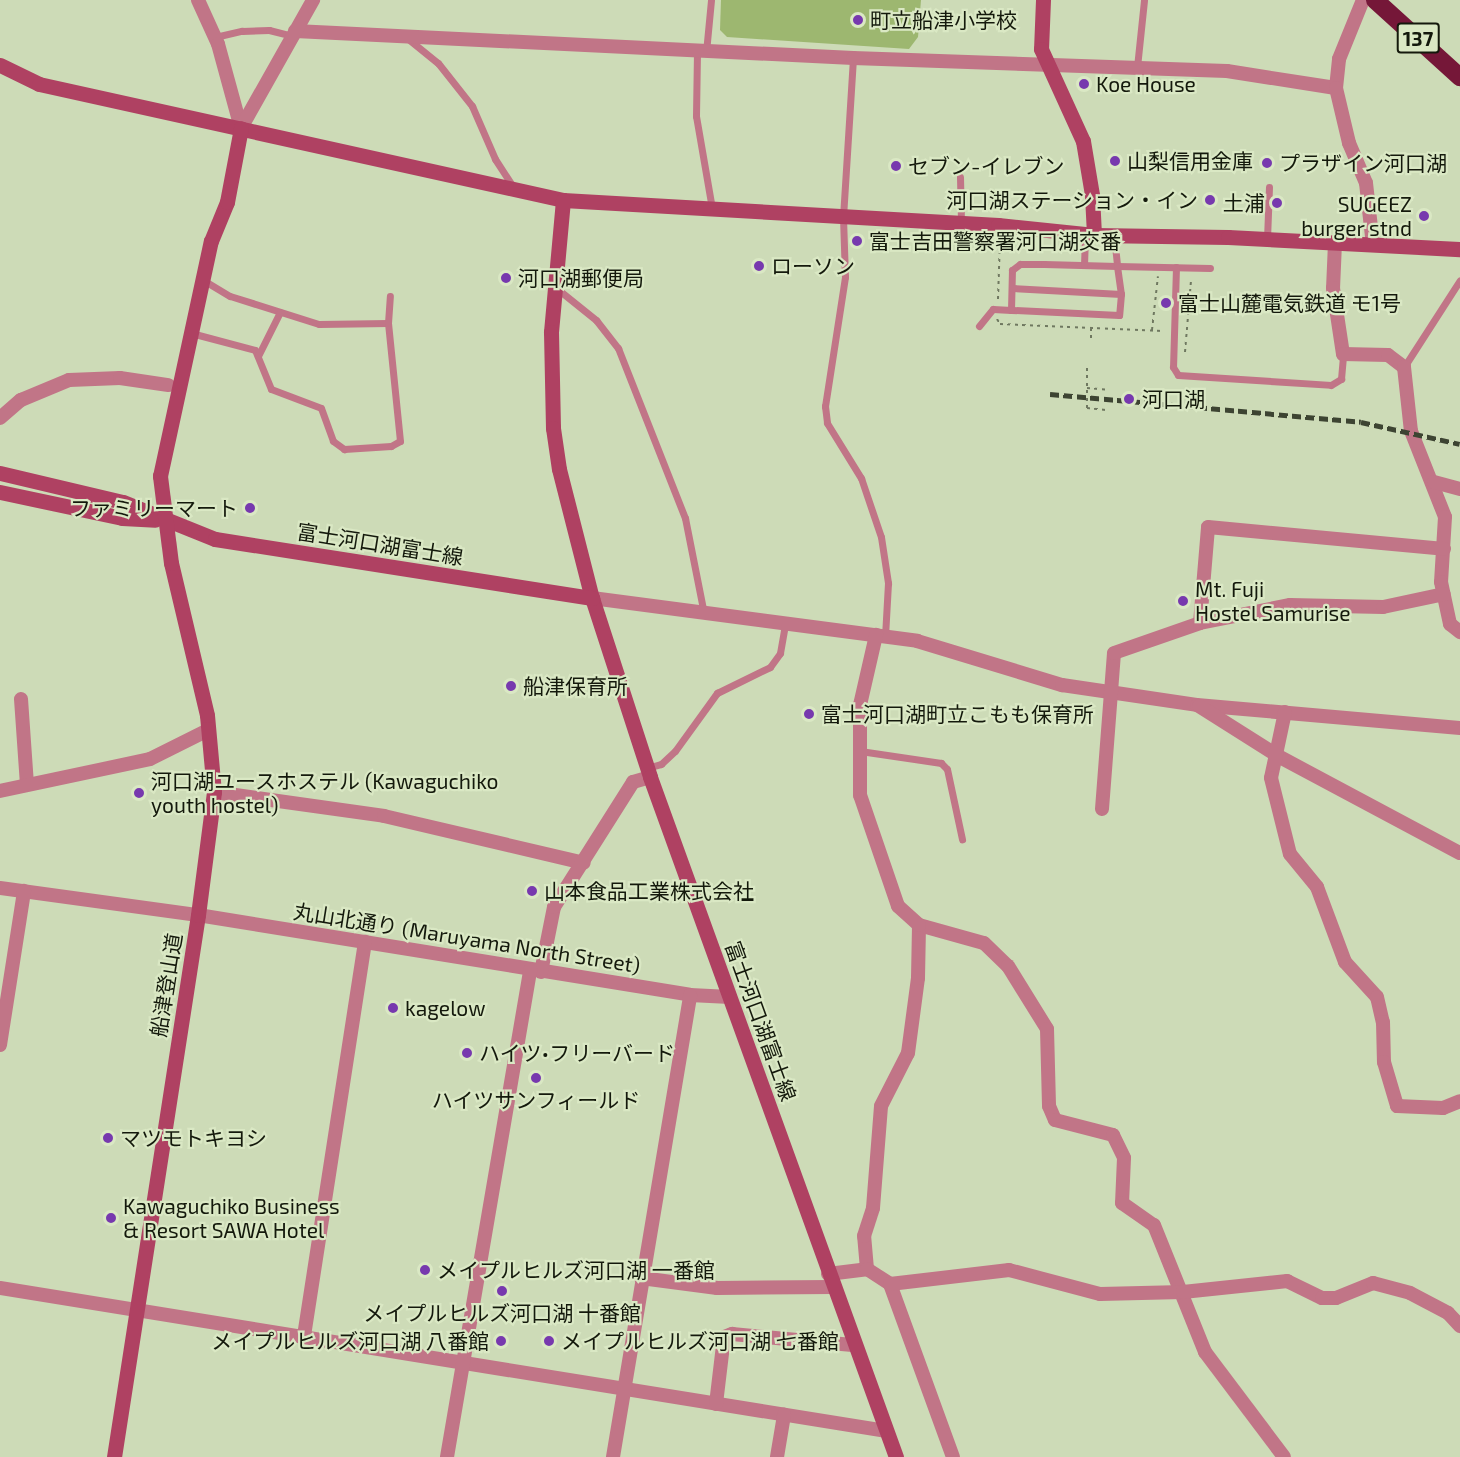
<!DOCTYPE html>
<meta charset="utf-8">
<style>
body{margin:0}
#map{position:relative;width:1460px;height:1457px;overflow:hidden;background:#cddbb7;font-family:"Exo 2","Noto Sans JP",sans-serif}
div>[style]{position:absolute}
[style*='--x']{left:calc(var(--x)*1px);top:calc(var(--y)*1px);width:calc(var(--w)*1px);rotate:calc(var(--a)*1deg)}
.green>*{inset:0;background:#9db770}
.path>*{height:2px;margin-top:-1px;transform-origin:0;background:repeating-linear-gradient(90deg,#6f7860 0 3px,transparent 0 7.5px)}
.lane>*{height:7px;margin:-3.5px;padding:0 3.5px;transform-origin:3.5px;border-radius:3.5px;background:#c17587}
.street>*{height:14px;margin:-7px;padding:0 7px;transform-origin:7px;border-radius:7px;background:#c17587}
.secondary>*{height:15px;margin:-7.5px;padding:0 7.5px;transform-origin:7.5px;border-radius:7.5px;background:#af4162}
.highway>*{height:18px;margin:-9px;padding:0 9px;transform-origin:9px;border-radius:9px;background:#751738}
.rail>*{height:4.5px;margin-top:-2.25px;transform-origin:0;background:repeating-linear-gradient(90deg,#3d4432 0 9px,transparent 0 13.5px)}
.dots>*{width:16px;height:16px;translate:-50% -50%;box-sizing:border-box;border:3px solid #dae8c4;border-radius:50%}
span{translate:-50% -50%;white-space:nowrap;text-align:center;line-height:1.15;-webkit-text-stroke:4.5px #dae8c4;paint-order:stroke}
.shield-label span{padding:2px 4px;background:#dae8c4;border:2px solid;border-radius:4px;-webkit-text-stroke-width:0}
.shield-label{font-size:20px;color:#14190c;font-weight:700}
.poi-label{font-size:21px;color:#14190c}
.left{translate:0 -50%;text-align:left}
.right{translate:-100% -50%;text-align:right}
.street-label{font-size:21px;color:#14190c}
</style>
<div id="map">
<div class="green">
<div style="clip-path:polygon(721px 0,921px 0,918px 37px,909px 49px,727px 37px,720px 30px)"></div>
</div>
<div class="path">
<div style="--x:998;--y:299;--w:61;--a:-88.1"></div>
<div style="--x:997;--y:319;--w:6;--a:59"></div>
<div style="--x:1000;--y:324;--w:163;--a:2.5"></div>
<div style="--x:1152;--y:330;--w:54;--a:-83.7"></div>
<div style="--x:1091;--y:338;--w:9;--a:-90"></div>
<div style="--x:1185;--y:352;--w:72;--a:-85.2"></div>
<div style="--x:1087;--y:368;--w:40;--a:90"></div>
<div style="--x:1087;--y:408;--w:19;--a:6"></div>
<div style="--x:1087;--y:388;--w:21;--a:5"></div>
</div>
<div class="lane">
<div style="--x:215;--y:37;--w:28;--a:-13"></div>
<div style="--x:242;--y:31;--w:27;--a:-2"></div>
<div style="--x:269;--y:30;--w:25;--a:14"></div>
<div style="--x:407;--y:38;--w:40;--a:39"></div>
<div style="--x:438;--y:63;--w:55;--a:51.7"></div>
<div style="--x:472;--y:106;--w:58;--a:66.5"></div>
<div style="--x:495;--y:159;--w:33;--a:57"></div>
<div style="--x:697;--y:52;--w:64;--a:90.9"></div>
<div style="--x:696;--y:116;--w:94;--a:80.2"></div>
<div style="--x:706;--y:52;--w:52;--a:-84.5"></div>
<div style="--x:853;--y:58;--w:159;--a:93.6"></div>
<div style="--x:843;--y:217;--w:60;--a:88.1"></div>
<div style="--x:845;--y:277;--w:131;--a:98.8"></div>
<div style="--x:825;--y:406;--w:17;--a:83"></div>
<div style="--x:827;--y:423;--w:65;--a:58.3"></div>
<div style="--x:861;--y:478;--w:62;--a:71.3"></div>
<div style="--x:881;--y:537;--w:47;--a:81.3"></div>
<div style="--x:888;--y:583;--w:53;--a:93.2"></div>
<div style="--x:1137;--y:67;--w:67;--a:-84"></div>
<div style="--x:960;--y:177;--w:45;--a:88.7"></div>
<div style="--x:1114;--y:236;--w:30;--a:84"></div>
<div style="--x:1117;--y:266;--w:28;--a:82"></div>
<div style="--x:1121;--y:294;--w:21;--a:95"></div>
<div style="--x:1119;--y:315;--w:108;--a:-177.3"></div>
<div style="--x:1011;--y:310;--w:40;--a:-88.6"></div>
<div style="--x:1012;--y:270;--w:10;--a:-37"></div>
<div style="--x:1020;--y:264;--w:24;--a:0"></div>
<div style="--x:1044;--y:264;--w:73;--a:1.6"></div>
<div style="--x:1117;--y:266;--w:93;--a:1.2"></div>
<div style="--x:1267;--y:239;--w:52;--a:-87.8"></div>
<div style="--x:1084;--y:265;--w:31;--a:-88"></div>
<div style="--x:1176;--y:267;--w:100;--a:91.7"></div>
<div style="--x:1173;--y:367;--w:9;--a:58"></div>
<div style="--x:1178;--y:375;--w:153;--a:3.7"></div>
<div style="--x:1331;--y:385;--w:12;--a:-31"></div>
<div style="--x:1341;--y:379;--w:25;--a:-85"></div>
<div style="--x:203;--y:280;--w:31;--a:31"></div>
<div style="--x:230;--y:296;--w:93;--a:17.5"></div>
<div style="--x:319;--y:324;--w:69;--a:-0.8"></div>
<div style="--x:555;--y:287;--w:53;--a:38.8"></div>
<div style="--x:596;--y:320;--w:36;--a:52"></div>
<div style="--x:618;--y:348;--w:183;--a:68.5"></div>
<div style="--x:685;--y:518;--w:98;--a:78.8"></div>
<div style="--x:1012;--y:288;--w:109;--a:3.2"></div>
<div style="--x:979;--y:326;--w:22;--a:-51"></div>
<div style="--x:993;--y:309;--w:18;--a:3"></div>
<div style="--x:191;--y:333;--w:66;--a:14.9"></div>
<div style="--x:255;--y:350;--w:42;--a:67.7"></div>
<div style="--x:271;--y:389;--w:53;--a:20.8"></div>
<div style="--x:321;--y:408;--w:35;--a:70"></div>
<div style="--x:333;--y:441;--w:14;--a:36"></div>
<div style="--x:344;--y:449;--w:47;--a:-3.7"></div>
<div style="--x:391;--y:446;--w:10;--a:-29"></div>
<div style="--x:400;--y:441;--w:119;--a:-95.8"></div>
<div style="--x:388;--y:323;--w:27;--a:-86"></div>
<div style="--x:258;--y:356;--w:49;--a:-63.4"></div>
<div style="--x:1404;--y:367;--w:103;--a:-57.2"></div>
<div style="--x:860;--y:751;--w:82;--a:8.4"></div>
<div style="--x:941;--y:763;--w:8;--a:45"></div>
<div style="--x:947;--y:769;--w:72;--a:77.9"></div>
<div style="--x:647;--y:768;--w:15;--a:-16"></div>
<div style="--x:661;--y:764;--w:19;--a:-43"></div>
<div style="--x:675;--y:751;--w:72;--a:-54.1"></div>
<div style="--x:717;--y:693;--w:59;--a:-26.1"></div>
<div style="--x:770;--y:667;--w:17;--a:-54"></div>
<div style="--x:780;--y:653;--w:27;--a:-80"></div>
</div>
<div class="street">
<div style="--x:198;--y:0;--w:48;--a:65.6"></div>
<div style="--x:218;--y:44;--w:87;--a:74.7"></div>
<div style="--x:295;--y:31;--w:559;--a:2.77"></div>
<div style="--x:853;--y:58;--w:374;--a:2"></div>
<div style="--x:1227;--y:71;--w:110;--a:8.9"></div>
<div style="--x:1336;--y:88;--w:29;--a:-84"></div>
<div style="--x:1339;--y:59;--w:64;--a:-67.9"></div>
<div style="--x:1336;--y:88;--w:57;--a:76.7"></div>
<div style="--x:1349;--y:143;--w:43;--a:67"></div>
<div style="--x:1366;--y:183;--w:62;--a:83.6"></div>
<div style="--x:241;--y:128;--w:147;--a:-60.6"></div>
<div style="--x:1335;--y:243;--w:45;--a:92.5"></div>
<div style="--x:1333;--y:288;--w:67;--a:81.4"></div>
<div style="--x:1343;--y:354;--w:45;--a:1.3"></div>
<div style="--x:1388;--y:355;--w:20;--a:37"></div>
<div style="--x:1404;--y:367;--w:64;--a:83.8"></div>
<div style="--x:1411;--y:431;--w:92;--a:68.4"></div>
<div style="--x:1445;--y:517;--w:65;--a:93.5"></div>
<div style="--x:1441;--y:582;--w:43;--a:77.9"></div>
<div style="--x:1450;--y:624;--w:13;--a:39"></div>
<div style="--x:0;--y:418;--w:28;--a:-41"></div>
<div style="--x:21;--y:400;--w:52;--a:-22.6"></div>
<div style="--x:69;--y:380;--w:51;--a:-2.2"></div>
<div style="--x:120;--y:378;--w:49;--a:8.3"></div>
<div style="--x:1434;--y:482;--w:27;--a:15"></div>
<div style="--x:592;--y:598;--w:328;--a:7.5"></div>
<div style="--x:917;--y:641;--w:152;--a:16.9"></div>
<div style="--x:1062;--y:685;--w:136;--a:8.4"></div>
<div style="--x:1197;--y:705;--w:264;--a:5"></div>
<div style="--x:1200;--y:623;--w:96;--a:-85.2"></div>
<div style="--x:1208;--y:527;--w:237;--a:5.3"></div>
<div style="--x:21;--y:699;--w:85;--a:86"></div>
<div style="--x:1199;--y:706;--w:93;--a:32.3"></div>
<div style="--x:1278;--y:756;--w:206;--a:28.1"></div>
<div style="--x:1285;--y:712;--w:67;--a:102"></div>
<div style="--x:1271;--y:778;--w:78;--a:76"></div>
<div style="--x:1290;--y:854;--w:43;--a:50.7"></div>
<div style="--x:1317;--y:887;--w:80;--a:69.5"></div>
<div style="--x:1345;--y:962;--w:47;--a:47.6"></div>
<div style="--x:1377;--y:997;--w:26;--a:77"></div>
<div style="--x:1383;--y:1022;--w:40;--a:88.6"></div>
<div style="--x:1384;--y:1062;--w:46;--a:73.5"></div>
<div style="--x:1397;--y:1106;--w:46;--a:2.5"></div>
<div style="--x:1443;--y:1108;--w:18;--a:-22"></div>
<div style="--x:0;--y:791;--w:153;--a:-12"></div>
<div style="--x:150;--y:759;--w:65;--a:-26.6"></div>
<div style="--x:214;--y:792;--w:172;--a:8"></div>
<div style="--x:384;--y:816;--w:205;--a:13.2"></div>
<div style="--x:1102;--y:809;--w:156;--a:-85.6"></div>
<div style="--x:1114;--y:653;--w:91;--a:-19.2"></div>
<div style="--x:1200;--y:623;--w:92;--a:-11.3"></div>
<div style="--x:1290;--y:605;--w:93;--a:1.2"></div>
<div style="--x:1383;--y:607;--w:62;--a:-12"></div>
<div style="--x:0;--y:888;--w:200;--a:7.8"></div>
<div style="--x:198;--y:915;--w:498;--a:9.2"></div>
<div style="--x:690;--y:995;--w:40;--a:2.9"></div>
<div style="--x:919;--y:925;--w:67;--a:15.5"></div>
<div style="--x:984;--y:943;--w:33;--a:44"></div>
<div style="--x:1008;--y:966;--w:74;--a:58.2"></div>
<div style="--x:1047;--y:1029;--w:77;--a:88.5"></div>
<div style="--x:1049;--y:1106;--w:15;--a:67"></div>
<div style="--x:1055;--y:1120;--w:60;--a:14.5"></div>
<div style="--x:1113;--y:1135;--w:25;--a:64"></div>
<div style="--x:1124;--y:1158;--w:45;--a:92.5"></div>
<div style="--x:1122;--y:1203;--w:39;--a:35"></div>
<div style="--x:1154;--y:1225;--w:137;--a:68.1"></div>
<div style="--x:1205;--y:1352;--w:131;--a:53"></div>
<div style="--x:541;--y:972;--w:66;--a:-78.7"></div>
<div style="--x:554;--y:907;--w:148;--a:-57.7"></div>
<div style="--x:633;--y:782;--w:18;--a:-16"></div>
<div style="--x:0;--y:1045;--w:156;--a:-81.1"></div>
<div style="--x:867;--y:1269;--w:33;--a:-95"></div>
<div style="--x:864;--y:1236;--w:29;--a:-72"></div>
<div style="--x:873;--y:1208;--w:102;--a:-85.5"></div>
<div style="--x:881;--y:1106;--w:59;--a:-63"></div>
<div style="--x:908;--y:1053;--w:76;--a:-82.4"></div>
<div style="--x:918;--y:978;--w:53;--a:-88.9"></div>
<div style="--x:919;--y:925;--w:28;--a:-138"></div>
<div style="--x:898;--y:906;--w:117;--a:-108.9"></div>
<div style="--x:860;--y:795;--w:90;--a:-90"></div>
<div style="--x:860;--y:705;--w:72;--a:-77.1"></div>
<div style="--x:828;--y:1274;--w:39;--a:-7"></div>
<div style="--x:867;--y:1269;--w:27;--a:33"></div>
<div style="--x:890;--y:1284;--w:184;--a:70"></div>
<div style="--x:641;--y:1278;--w:77;--a:7.5"></div>
<div style="--x:717;--y:1288;--w:115;--a:-0.5"></div>
<div style="--x:890;--y:1284;--w:120;--a:-6.7"></div>
<div style="--x:1009;--y:1270;--w:94;--a:14.8"></div>
<div style="--x:1100;--y:1294;--w:83;--a:-1.4"></div>
<div style="--x:1183;--y:1292;--w:105;--a:-6"></div>
<div style="--x:1287;--y:1281;--w:39;--a:26"></div>
<div style="--x:1322;--y:1298;--w:14;--a:0"></div>
<div style="--x:1336;--y:1298;--w:40;--a:-22"></div>
<div style="--x:1373;--y:1283;--w:38;--a:15"></div>
<div style="--x:1410;--y:1293;--w:43;--a:27.8"></div>
<div style="--x:1448;--y:1313;--w:18;--a:47"></div>
<div style="--x:0;--y:1288;--w:897;--a:9.17"></div>
<div style="--x:304;--y:1336;--w:399;--a:-81.2"></div>
<div style="--x:716;--y:1404;--w:67;--a:-83.2"></div>
<div style="--x:724;--y:1337;--w:9;--a:-21"></div>
<div style="--x:732;--y:1334;--w:121;--a:5.2"></div>
<div style="--x:447;--y:1457;--w:494;--a:-80.3"></div>
<div style="--x:613;--y:1457;--w:468;--a:-80.5"></div>
<div style="--x:777;--y:1457;--w:43;--a:-80.5"></div>
</div>
<div class="secondary">
<div style="--x:1043;--y:0;--w:49;--a:92.3"></div>
<div style="--x:1041;--y:49;--w:101;--a:65.5"></div>
<div style="--x:1083;--y:141;--w:55;--a:80.5"></div>
<div style="--x:1092;--y:195;--w:40;--a:87.1"></div>
<div style="--x:0;--y:65;--w:43;--a:26"></div>
<div style="--x:39;--y:84;--w:537;--a:12.48"></div>
<div style="--x:563;--y:200;--w:436;--a:3.3"></div>
<div style="--x:998;--y:225;--w:97;--a:5.9"></div>
<div style="--x:1094;--y:235;--w:134;--a:0.9"></div>
<div style="--x:1228;--y:237;--w:232;--a:3"></div>
<div style="--x:563;--y:200;--w:133;--a:95.2"></div>
<div style="--x:551;--y:332;--w:96;--a:88.8"></div>
<div style="--x:553;--y:428;--w:41;--a:81.7"></div>
<div style="--x:559;--y:469;--w:133;--a:75.7"></div>
<div style="--x:592;--y:598;--w:188;--a:72"></div>
<div style="--x:650;--y:777;--w:723;--a:70.11"></div>
<div style="--x:0;--y:473;--w:126;--a:13.3"></div>
<div style="--x:123;--y:502;--w:99;--a:21.9"></div>
<div style="--x:215;--y:539;--w:382;--a:8.9"></div>
<div style="--x:0;--y:492;--w:125;--a:12"></div>
<div style="--x:122;--y:518;--w:33;--a:3"></div>
<div style="--x:114;--y:1457;--w:548;--a:-81.19"></div>
<div style="--x:198;--y:915;--w:124;--a:-82.6"></div>
<div style="--x:214;--y:792;--w:77;--a:-95.2"></div>
<div style="--x:207;--y:715;--w:156;--a:-103.3"></div>
<div style="--x:171;--y:563;--w:88;--a:-97.2"></div>
<div style="--x:160;--y:476;--w:240;--a:-77.8"></div>
<div style="--x:211;--y:241;--w:42;--a:-67.7"></div>
<div style="--x:227;--y:202;--w:75;--a:-79.3"></div>
</div>
<div class="highway">
<div style="--x:1375;--y:0;--w:115;--a:42.2"></div>
</div>
<div class="rail">
<div style="--x:1050;--y:394;--w:312;--a:5.1"></div>
<div style="--x:1361;--y:422;--w:101;--a:12.5"></div>
</div>
<div class="dots">
<div style="left:858px;top:20px;background:#7739ae"></div>
<div style="left:1084px;top:84px;background:#7739ae"></div>
<div style="left:1115px;top:161px;background:#7739ae"></div>
<div style="left:1267px;top:163px;background:#7739ae"></div>
<div style="left:896px;top:166px;background:#7739ae"></div>
<div style="left:1210px;top:200px;background:#7739ae"></div>
<div style="left:1277px;top:203px;background:#7739ae"></div>
<div style="left:1424px;top:216px;background:#7739ae"></div>
<div style="left:857px;top:241px;background:#7739ae"></div>
<div style="left:759px;top:266px;background:#7739ae"></div>
<div style="left:506px;top:278px;background:#7739ae"></div>
<div style="left:1166px;top:303px;background:#7739ae"></div>
<div style="left:1129px;top:399px;background:#7739ae"></div>
<div style="left:250px;top:508px;background:#7739ae"></div>
<div style="left:1183px;top:601px;background:#7739ae"></div>
<div style="left:511px;top:686px;background:#7739ae"></div>
<div style="left:809px;top:714px;background:#7739ae"></div>
<div style="left:139px;top:793px;background:#7739ae"></div>
<div style="left:532px;top:891px;background:#7739ae"></div>
<div style="left:393px;top:1008px;background:#7739ae"></div>
<div style="left:467px;top:1053px;background:#7739ae"></div>
<div style="left:536px;top:1078px;background:#7739ae"></div>
<div style="left:108px;top:1138px;background:#7739ae"></div>
<div style="left:111px;top:1218px;background:#7739ae"></div>
<div style="left:425px;top:1270px;background:#7739ae"></div>
<div style="left:502px;top:1291px;background:#7739ae"></div>
<div style="left:501px;top:1341px;background:#7739ae"></div>
<div style="left:549px;top:1341px;background:#7739ae"></div>
</div>
<div class="shield-label">
<span style="left:1418px;top:38px">137</span>
</div>
<div class="poi-label">
<span class="left" style="left:870px;top:20px">町立船津小学校</span>
<span class="left" style="left:1096px;top:84px">Koe House</span>
<span class="left" style="left:1127px;top:161px">山梨信用金庫</span>
<span class="left" style="left:1279px;top:163px">プラザイン河口湖</span>
<span class="left" style="left:908px;top:166px">セブン-イレブン</span>
<span class="right" style="left:1198px;top:200px">河口湖ステーション・イン</span>
<span class="right" style="left:1265px;top:203px">土浦</span>
<span class="right" style="left:1412px;top:216px">SUGEEZ<br>burger stnd</span>
<span class="left" style="left:869px;top:241px">富士吉田警察署河口湖交番</span>
<span class="left" style="left:771px;top:266px">ローソン</span>
<span class="left" style="left:518px;top:278px">河口湖郵便局</span>
<span class="left" style="left:1178px;top:303px">富士山麓電気鉄道 モ1号</span>
<span class="left" style="left:1142px;top:399px">河口湖</span>
<span class="right" style="left:238px;top:508px">ファミリーマート</span>
<span class="left" style="left:1195px;top:601px">Mt. Fuji<br>Hostel Samurise</span>
<span class="left" style="left:523px;top:686px">船津保育所</span>
<span class="left" style="left:821px;top:714px">富士河口湖町立こもも保育所</span>
<span class="left" style="left:151px;top:793px">河口湖ユースホステル (Kawaguchiko<br>youth hostel)</span>
<span class="left" style="left:544px;top:891px">山本食品工業株式会社</span>
<span class="left" style="left:405px;top:1008px">kagelow</span>
<span class="left" style="left:479px;top:1053px">ハイツ•フリーバード</span>
<span style="left:536px;top:1100px">ハイツサンフィールド</span>
<span class="left" style="left:120px;top:1138px">マツモトキヨシ</span>
<span class="left" style="left:123px;top:1218px">Kawaguchiko Business<br>&amp; Resort SAWA Hotel</span>
<span class="left" style="left:437px;top:1270px">メイプルヒルズ河口湖 一番館</span>
<span style="left:502px;top:1313px">メイプルヒルズ河口湖 十番館</span>
<span class="right" style="left:489px;top:1341px">メイプルヒルズ河口湖 八番館</span>
<span class="left" style="left:561px;top:1341px">メイプルヒルズ河口湖 七番館</span>
</div>
<div class="street-label">
<span style="left:380px;top:544px;rotate:9deg">富士河口湖富士線</span>
<span style="left:467px;top:938px;rotate:9deg">丸山北通り (Maruyama North Street)</span>
<span style="left:166px;top:985px;rotate:-81deg">船津登山道</span>
<span style="left:761px;top:1021px;rotate:70deg">富士河口湖富士線</span>
</div>
</div>
